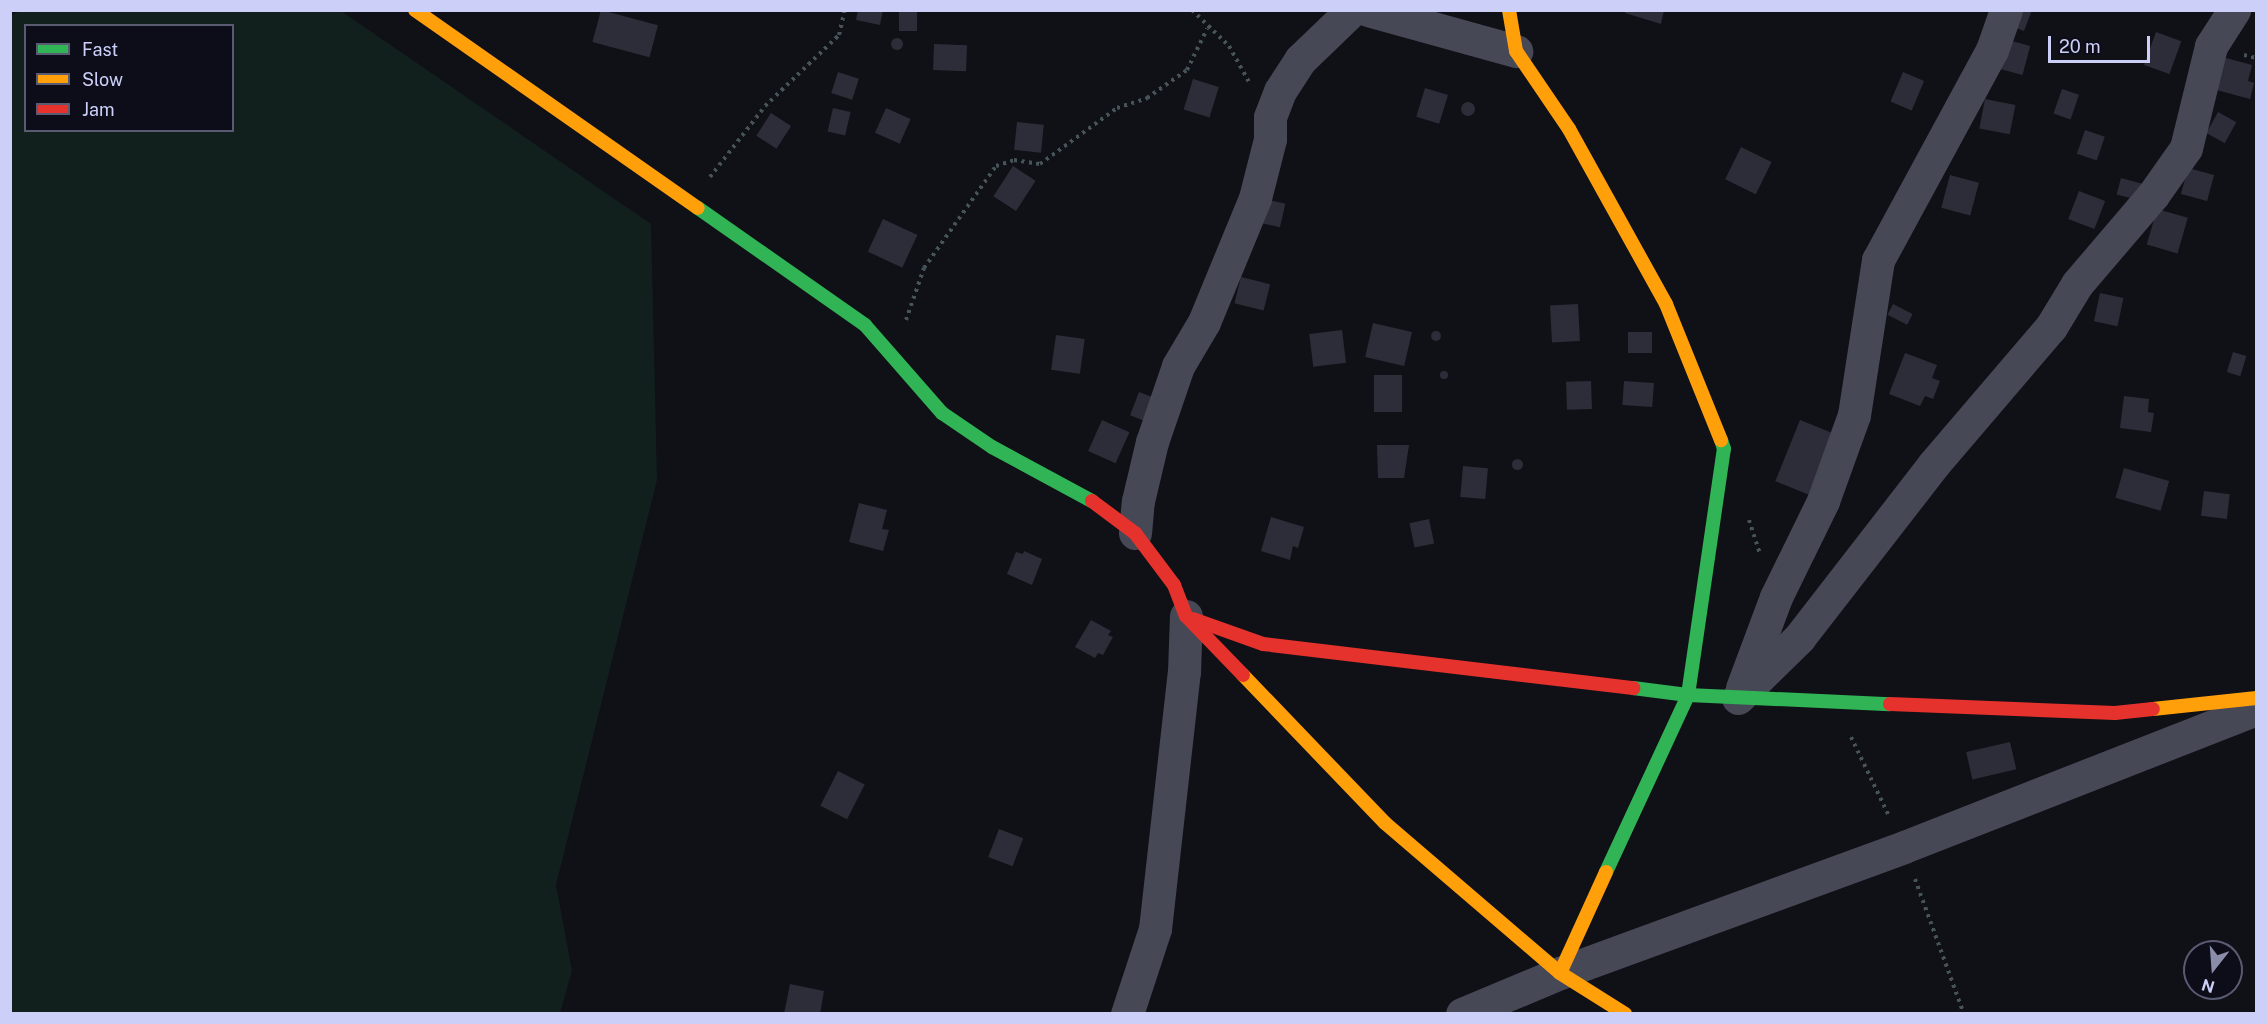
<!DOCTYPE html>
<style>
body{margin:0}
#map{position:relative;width:2267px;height:1024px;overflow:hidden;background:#101017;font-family:"Public Sans",sans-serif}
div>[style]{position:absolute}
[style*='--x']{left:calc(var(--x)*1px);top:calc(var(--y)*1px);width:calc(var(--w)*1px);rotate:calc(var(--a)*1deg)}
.green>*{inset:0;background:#11201d}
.building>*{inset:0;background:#2d2d39;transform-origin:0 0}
.round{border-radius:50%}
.path>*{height:4px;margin-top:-2px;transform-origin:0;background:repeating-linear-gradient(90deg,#46545a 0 3px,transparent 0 7.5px)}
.street>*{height:33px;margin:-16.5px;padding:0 16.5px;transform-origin:16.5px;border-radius:16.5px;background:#464856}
.fast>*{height:14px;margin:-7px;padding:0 7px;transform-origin:7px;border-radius:7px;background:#30b455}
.slow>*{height:14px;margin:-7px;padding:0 7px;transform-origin:7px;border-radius:7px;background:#ff9f0a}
.jam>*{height:14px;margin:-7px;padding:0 7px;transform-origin:7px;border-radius:7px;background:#e5322d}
span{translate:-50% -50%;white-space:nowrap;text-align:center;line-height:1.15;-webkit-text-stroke:6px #0d0d1a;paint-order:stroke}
.frame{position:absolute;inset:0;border:12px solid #ccd0f8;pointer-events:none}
.legend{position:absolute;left:24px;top:24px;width:210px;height:108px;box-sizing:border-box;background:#0d0d1a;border:2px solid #595b73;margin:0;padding:8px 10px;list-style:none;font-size:18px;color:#ccd0f8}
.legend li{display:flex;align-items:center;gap:12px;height:30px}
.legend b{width:30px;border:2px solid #595b73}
.north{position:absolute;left:2183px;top:940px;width:60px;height:60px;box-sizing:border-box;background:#0d0d1a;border:2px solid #595b73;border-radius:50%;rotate:197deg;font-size:16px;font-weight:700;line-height:24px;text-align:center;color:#ccd0f8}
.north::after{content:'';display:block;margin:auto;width:21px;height:27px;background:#8a8da9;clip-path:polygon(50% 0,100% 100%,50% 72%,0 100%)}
.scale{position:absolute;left:2048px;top:36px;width:102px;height:27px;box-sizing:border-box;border:3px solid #ccd0f8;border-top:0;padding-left:8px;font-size:18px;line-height:21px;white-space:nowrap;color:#ccd0f8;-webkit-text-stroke:4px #0d0d1a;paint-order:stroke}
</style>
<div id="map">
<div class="green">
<div style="clip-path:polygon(evenodd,22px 10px,341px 11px,651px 224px,657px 480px,556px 885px,572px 971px,560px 1013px,11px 1013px,10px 16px,22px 10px,26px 26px,232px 26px,232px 130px,26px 130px,26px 26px)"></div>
</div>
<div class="building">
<div style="left:601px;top:10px;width:59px;height:33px;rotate:15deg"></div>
<div style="clip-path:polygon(858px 10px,883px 10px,880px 25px,856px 20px)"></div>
<div style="left:899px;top:10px;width:18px;height:21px"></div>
<div style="clip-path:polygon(1626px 10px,1664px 10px,1661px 24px,1625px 13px)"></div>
<div style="clip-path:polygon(2008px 10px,2032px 10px,2024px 31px,2004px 23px)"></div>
<div style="left:2156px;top:32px;width:27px;height:35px;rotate:20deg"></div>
<div class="round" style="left:891px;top:38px;width:12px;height:12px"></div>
<div style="left:2008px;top:40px;width:23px;height:30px;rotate:15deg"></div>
<div style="left:934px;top:44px;width:33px;height:26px;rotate:2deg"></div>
<div style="clip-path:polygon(2222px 57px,2252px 65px,2248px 81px,2254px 83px,2250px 99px,2213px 89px)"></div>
<div style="left:838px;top:72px;width:22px;height:22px;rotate:18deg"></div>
<div style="left:1903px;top:72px;width:23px;height:32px;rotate:23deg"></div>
<div style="left:1193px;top:79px;width:27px;height:32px;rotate:17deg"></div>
<div style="left:1425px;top:88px;width:24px;height:30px;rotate:17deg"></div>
<div style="left:2062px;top:89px;width:18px;height:26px;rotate:19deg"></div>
<div style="left:1985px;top:99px;width:31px;height:30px;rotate:11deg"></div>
<div class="round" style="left:1461px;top:102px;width:14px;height:14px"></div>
<div style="left:833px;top:108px;width:18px;height:24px;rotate:13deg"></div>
<div style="left:886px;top:108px;width:27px;height:27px;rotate:24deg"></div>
<div style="left:2218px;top:112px;width:21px;height:24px;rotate:29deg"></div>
<div style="left:771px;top:113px;width:24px;height:27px;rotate:33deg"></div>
<div style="left:1017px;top:122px;width:27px;height:28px;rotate:6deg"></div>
<div style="left:2085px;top:130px;width:21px;height:25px;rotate:19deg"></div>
<div style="left:1741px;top:147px;width:34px;height:36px;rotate:26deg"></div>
<div style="left:1013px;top:166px;width:27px;height:36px;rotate:33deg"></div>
<div style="left:2188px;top:168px;width:27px;height:27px;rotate:15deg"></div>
<div style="left:1950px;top:175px;width:30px;height:34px;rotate:15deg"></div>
<div style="left:2121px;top:178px;width:23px;height:17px;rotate:15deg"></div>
<div style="left:2079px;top:191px;width:28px;height:30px;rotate:21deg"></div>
<div style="left:1260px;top:198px;width:26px;height:24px;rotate:13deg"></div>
<div style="left:2157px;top:209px;width:32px;height:37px;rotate:16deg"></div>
<div style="left:883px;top:219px;width:38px;height:36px;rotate:25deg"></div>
<div style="left:1241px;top:277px;width:30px;height:27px;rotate:14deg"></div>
<div style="left:2100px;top:293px;width:24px;height:29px;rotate:12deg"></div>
<div style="left:1578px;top:304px;width:37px;height:28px;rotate:87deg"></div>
<div style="left:1893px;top:304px;width:22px;height:12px;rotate:27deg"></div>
<div style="left:1373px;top:323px;width:40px;height:35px;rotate:13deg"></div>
<div style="left:1342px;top:330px;width:33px;height:33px;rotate:83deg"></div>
<div class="round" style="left:1431px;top:331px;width:10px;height:10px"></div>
<div style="left:1628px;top:332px;width:24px;height:21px"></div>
<div style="left:1056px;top:335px;width:29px;height:35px;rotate:8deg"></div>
<div style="left:2233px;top:352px;width:14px;height:21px;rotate:17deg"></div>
<div style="clip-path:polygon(1905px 353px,1937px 365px,1932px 378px,1940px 381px,1933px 399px,1925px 396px,1920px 406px,1889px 394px)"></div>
<div class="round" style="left:1440px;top:371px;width:8px;height:8px"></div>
<div style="left:1374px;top:375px;width:28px;height:37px"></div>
<div style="left:1591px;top:381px;width:28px;height:25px;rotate:88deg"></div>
<div style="left:1624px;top:381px;width:30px;height:24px;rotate:4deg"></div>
<div style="left:1139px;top:392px;width:26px;height:25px;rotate:21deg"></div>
<div style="clip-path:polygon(2124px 396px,2149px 399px,2148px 412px,2154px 413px,2151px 432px,2120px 428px)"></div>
<div style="left:1102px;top:420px;width:30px;height:34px;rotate:24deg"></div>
<div style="left:1800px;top:420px;width:37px;height:66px;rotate:22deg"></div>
<div style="clip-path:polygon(1377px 445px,1409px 445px,1404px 478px,1378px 478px)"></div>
<div class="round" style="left:1511.5px;top:458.5px;width:11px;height:11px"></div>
<div style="left:1463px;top:466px;width:25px;height:31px;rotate:5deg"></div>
<div style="left:2124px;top:468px;width:47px;height:31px;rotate:16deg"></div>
<div style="left:2204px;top:491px;width:26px;height:25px;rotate:7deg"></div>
<div style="clip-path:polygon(859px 503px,887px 510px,882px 529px,889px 530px,883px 551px,849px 542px)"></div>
<div style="clip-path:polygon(1271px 517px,1304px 527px,1298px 548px,1293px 546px,1290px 560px,1261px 551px)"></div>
<div style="left:1429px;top:519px;width:25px;height:20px;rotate:78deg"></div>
<div style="clip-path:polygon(1024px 551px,1042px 559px,1032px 585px,1007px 574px,1016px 552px,1023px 554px)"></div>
<div style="clip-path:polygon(1091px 620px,1111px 631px,1108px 635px,1113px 637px,1103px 655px,1098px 653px,1095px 658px,1075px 647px)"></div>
<div style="left:2010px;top:742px;width:28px;height:45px;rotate:77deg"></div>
<div style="left:838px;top:771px;width:30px;height:39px;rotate:27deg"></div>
<div style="left:999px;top:829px;width:26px;height:30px;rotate:21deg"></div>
<div style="clip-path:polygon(790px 984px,824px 991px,820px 1014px,784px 1014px)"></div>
</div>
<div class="path">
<div style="--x:1192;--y:10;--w:52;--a:44.2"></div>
<div style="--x:1229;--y:46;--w:41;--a:60.9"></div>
<div style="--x:2244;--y:55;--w:12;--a:14"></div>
<div style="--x:710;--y:177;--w:90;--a:-52.2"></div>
<div style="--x:765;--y:106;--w:103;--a:-43.8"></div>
<div style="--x:839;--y:35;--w:26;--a:-77"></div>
<div style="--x:906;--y:320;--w:55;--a:-70.9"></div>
<div style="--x:924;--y:268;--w:125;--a:-54.8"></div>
<div style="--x:996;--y:166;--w:19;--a:-18"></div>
<div style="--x:1014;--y:160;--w:26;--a:9"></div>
<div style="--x:1040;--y:164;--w:95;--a:-36"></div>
<div style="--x:1117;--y:108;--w:32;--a:-18"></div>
<div style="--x:1147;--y:98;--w:49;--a:-35"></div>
<div style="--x:1187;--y:70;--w:46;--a:-64"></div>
<div style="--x:1749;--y:520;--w:35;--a:72"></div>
<div style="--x:1851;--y:737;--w:88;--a:64.3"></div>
<div style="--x:1915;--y:879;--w:144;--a:70.1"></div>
</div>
<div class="street">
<div style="--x:1368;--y:10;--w:154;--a:15.5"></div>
<div style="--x:1135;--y:533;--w:32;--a:-85"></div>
<div style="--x:1138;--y:501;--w:61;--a:-76.7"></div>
<div style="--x:1152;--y:442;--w:80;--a:-71.1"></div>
<div style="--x:1178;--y:366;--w:51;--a:-59.4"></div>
<div style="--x:1204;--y:322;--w:134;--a:-67.6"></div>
<div style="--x:1255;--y:198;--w:61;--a:-75.7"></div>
<div style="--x:1270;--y:139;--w:22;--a:-90"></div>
<div style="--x:1270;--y:117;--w:28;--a:-69"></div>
<div style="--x:1280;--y:91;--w:37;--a:-57"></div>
<div style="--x:1300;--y:60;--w:72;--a:-43.9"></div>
<div style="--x:1742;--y:688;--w:97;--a:-69.5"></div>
<div style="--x:1776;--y:597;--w:107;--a:-63.9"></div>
<div style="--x:1823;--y:501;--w:91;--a:-70.2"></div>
<div style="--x:1854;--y:415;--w:157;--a:-81.2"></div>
<div style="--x:1878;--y:260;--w:239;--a:-61.5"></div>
<div style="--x:1992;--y:50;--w:42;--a:-70.7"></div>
<div style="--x:1738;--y:698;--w:86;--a:-44.5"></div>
<div style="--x:1799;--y:638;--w:219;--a:-52.2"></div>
<div style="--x:1933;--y:465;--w:182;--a:-49.5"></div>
<div style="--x:2051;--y:327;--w:50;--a:-58.8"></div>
<div style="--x:2077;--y:284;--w:117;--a:-49.5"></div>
<div style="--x:2153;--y:195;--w:57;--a:-54.9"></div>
<div style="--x:2186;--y:148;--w:105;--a:-76.2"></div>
<div style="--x:2211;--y:46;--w:43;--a:-57.4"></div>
<div style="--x:1127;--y:1014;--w:89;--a:-71.8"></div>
<div style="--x:1155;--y:929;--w:259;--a:-83.6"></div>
<div style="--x:1184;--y:672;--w:56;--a:-88"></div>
<div style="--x:1462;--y:1014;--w:106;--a:-22.7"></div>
<div style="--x:1560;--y:973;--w:366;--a:-20.1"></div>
<div style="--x:1904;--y:847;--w:378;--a:-21.4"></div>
</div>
<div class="fast">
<div style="--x:698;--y:208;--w:204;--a:35"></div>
<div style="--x:865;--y:325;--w:117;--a:48.8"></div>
<div style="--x:942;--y:413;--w:60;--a:34.2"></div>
<div style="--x:992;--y:447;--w:114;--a:28.4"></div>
<div style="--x:1633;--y:688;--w:55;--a:7.3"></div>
<div style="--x:1688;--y:695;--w:202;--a:2.6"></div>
<div style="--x:1606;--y:872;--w:195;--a:-65.1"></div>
<div style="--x:1688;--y:695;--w:249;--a:-81.7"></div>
<div style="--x:1724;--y:449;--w:9;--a:-108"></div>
</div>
<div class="slow">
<div style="--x:415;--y:10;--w:345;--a:35"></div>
<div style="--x:1509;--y:10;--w:42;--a:80.3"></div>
<div style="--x:1516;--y:51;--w:94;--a:55.8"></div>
<div style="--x:1569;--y:129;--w:200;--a:61"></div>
<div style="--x:1666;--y:304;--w:147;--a:68"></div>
<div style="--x:1243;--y:675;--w:205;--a:46.2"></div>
<div style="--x:1385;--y:823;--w:230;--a:40.6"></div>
<div style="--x:1560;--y:973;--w:77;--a:32.2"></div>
<div style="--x:2153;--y:709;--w:104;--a:-6.1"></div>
<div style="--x:1560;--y:973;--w:111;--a:-65.5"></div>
</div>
<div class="jam">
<div style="--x:1092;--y:501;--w:54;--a:36.7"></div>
<div style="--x:1135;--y:533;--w:65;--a:53.1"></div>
<div style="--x:1174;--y:585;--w:33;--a:69"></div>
<div style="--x:1186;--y:616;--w:82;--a:46"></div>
<div style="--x:1193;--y:619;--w:74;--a:19.7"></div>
<div style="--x:1263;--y:644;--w:373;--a:6.8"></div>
<div style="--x:1890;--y:704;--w:225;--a:2.3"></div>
<div style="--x:2115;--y:713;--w:38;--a:-6"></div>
</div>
<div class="frame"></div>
<ul class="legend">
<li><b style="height:8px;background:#30b455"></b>Fast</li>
<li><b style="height:8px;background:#ff9f0a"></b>Slow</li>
<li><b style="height:8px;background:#e5322d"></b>Jam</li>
</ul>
<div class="north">N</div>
<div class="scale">20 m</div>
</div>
